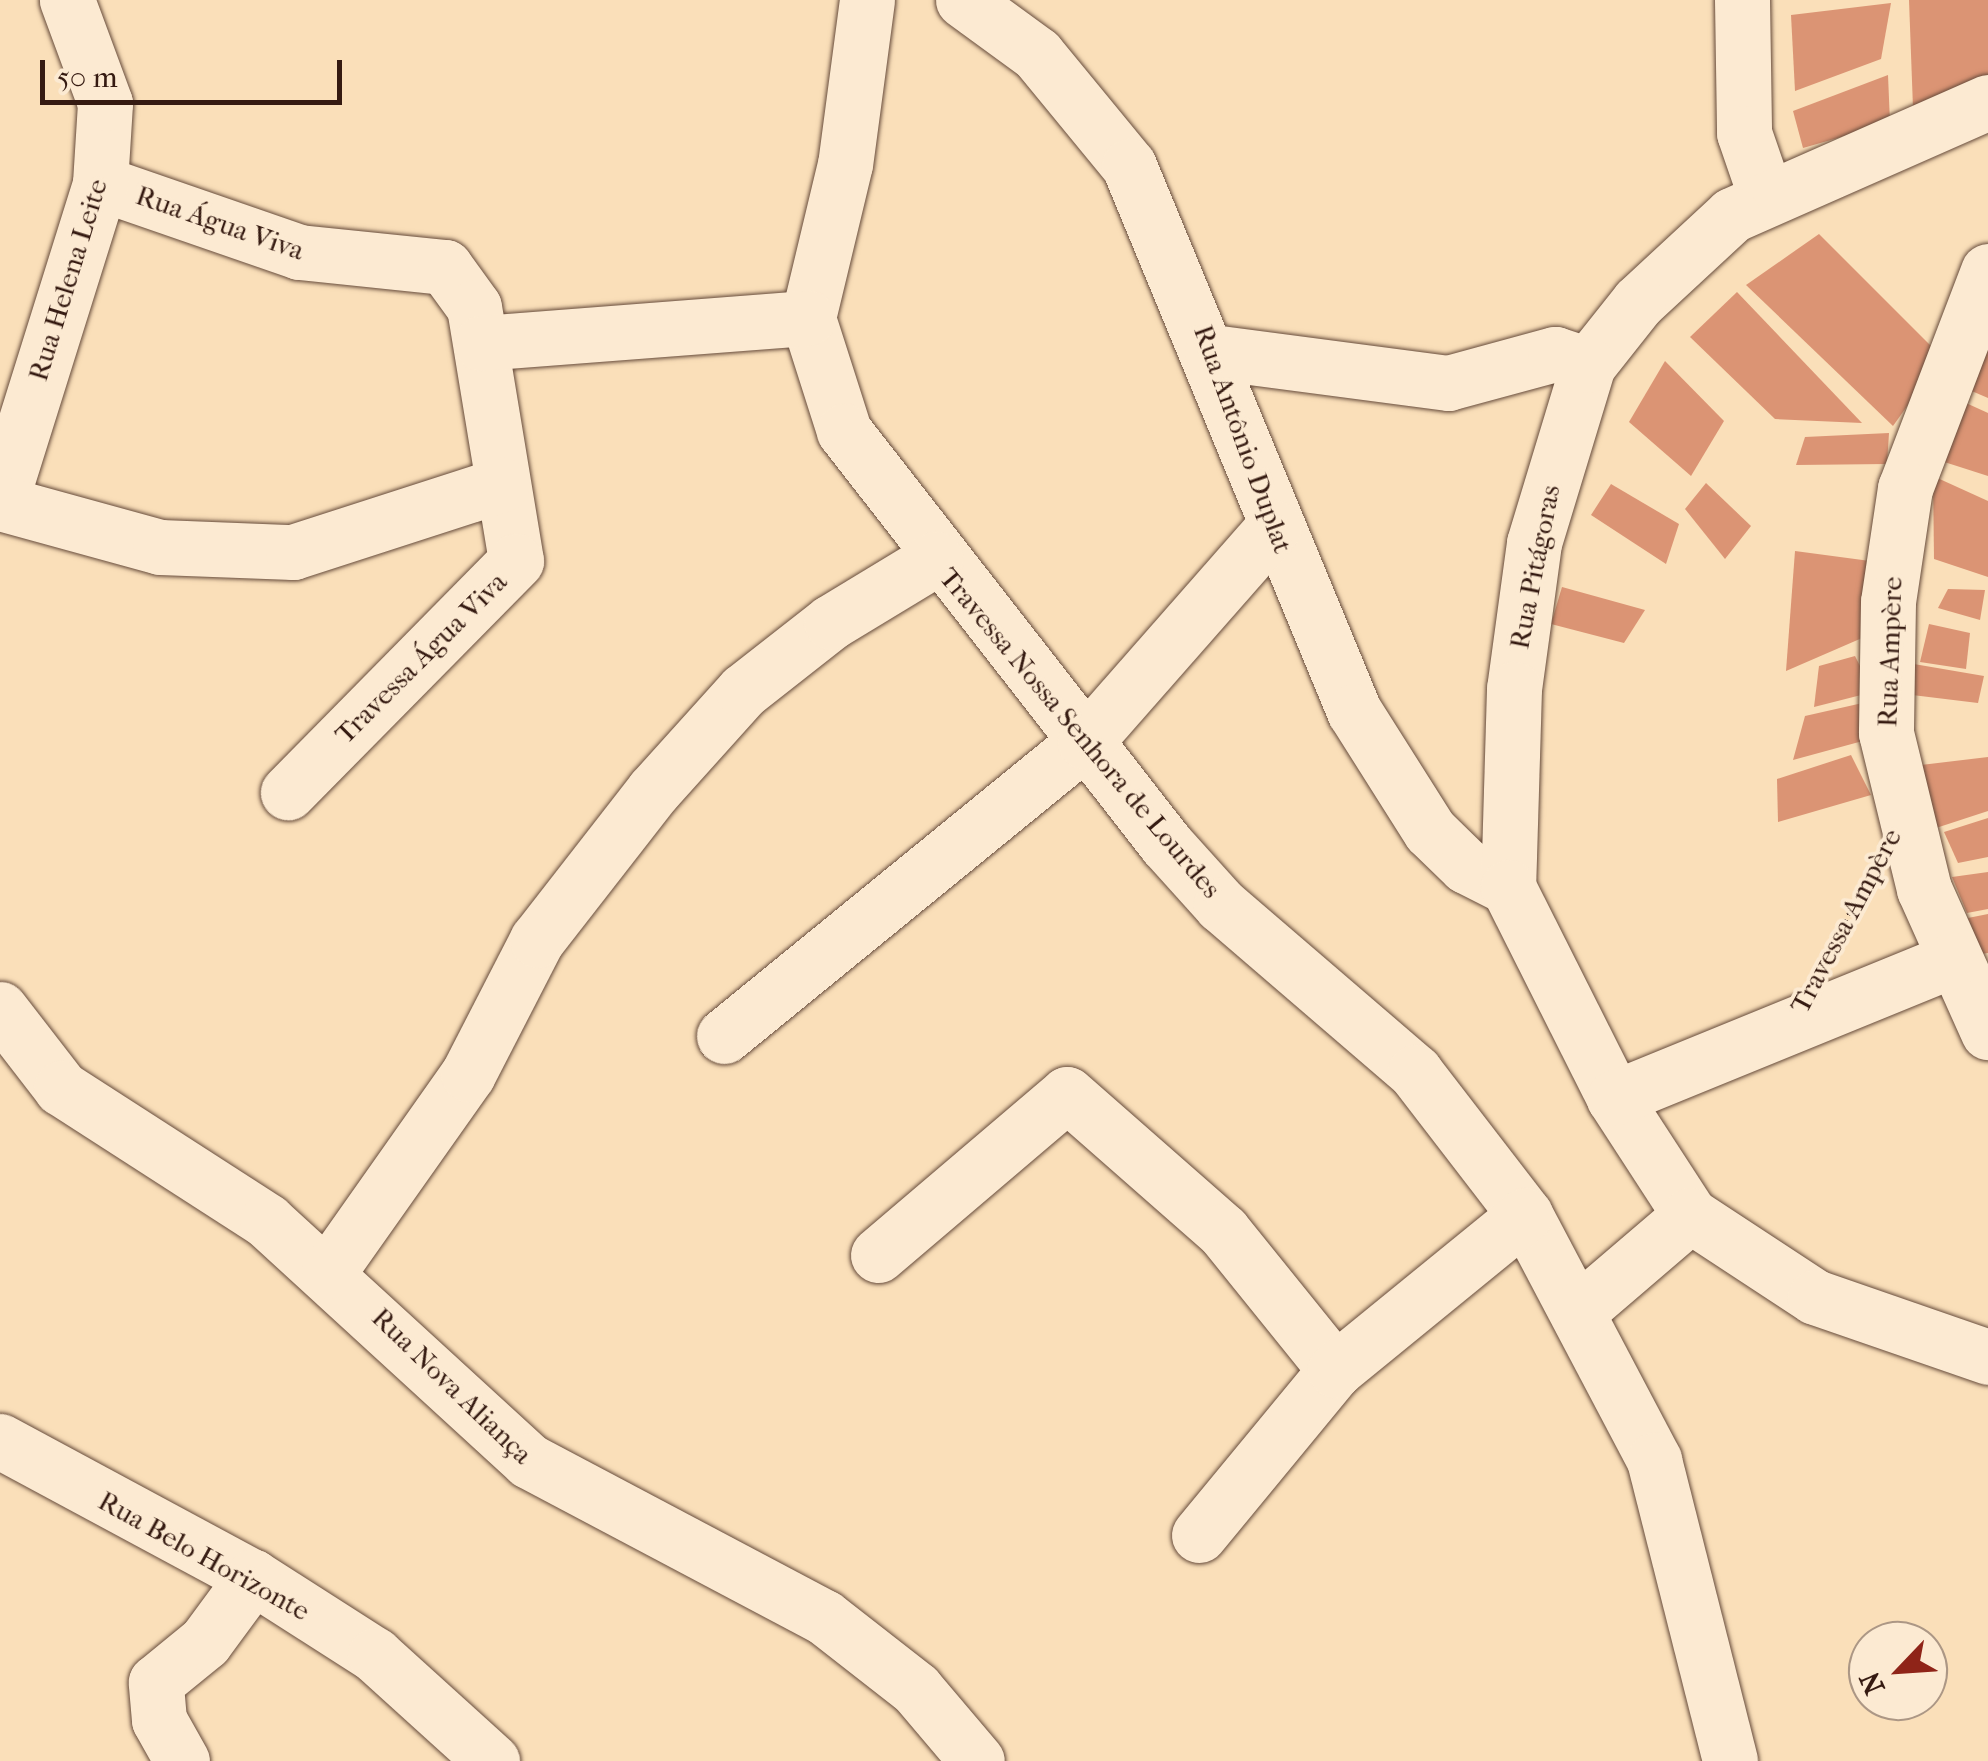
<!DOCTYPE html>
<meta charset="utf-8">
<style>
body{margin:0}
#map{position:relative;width:1988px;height:1761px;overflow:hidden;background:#fadfb9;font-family:"IM FELL French Canon",serif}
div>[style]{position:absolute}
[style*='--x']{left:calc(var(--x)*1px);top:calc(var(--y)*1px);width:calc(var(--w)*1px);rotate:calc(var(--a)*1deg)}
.building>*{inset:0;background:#db9474}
.path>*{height:6px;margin-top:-3px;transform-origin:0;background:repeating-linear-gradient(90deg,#351a11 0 2.5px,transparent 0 7.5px)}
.roads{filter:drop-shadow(0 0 2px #664b3b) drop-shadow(0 0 2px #664b3b)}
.minor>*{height:55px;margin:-27.5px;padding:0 27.5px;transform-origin:27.5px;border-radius:27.5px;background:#fcead2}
span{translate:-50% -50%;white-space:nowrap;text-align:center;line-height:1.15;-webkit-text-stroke:8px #fcead2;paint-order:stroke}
.street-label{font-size:28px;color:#351a11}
.north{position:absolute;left:1848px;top:1621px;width:100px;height:100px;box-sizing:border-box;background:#fcead2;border:2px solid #ac9785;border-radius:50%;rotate:245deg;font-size:28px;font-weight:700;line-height:40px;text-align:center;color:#351a11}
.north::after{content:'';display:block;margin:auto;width:35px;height:45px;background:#8f2418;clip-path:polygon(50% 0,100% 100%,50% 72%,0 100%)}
.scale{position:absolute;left:40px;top:60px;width:302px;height:45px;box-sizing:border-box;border:5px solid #351a11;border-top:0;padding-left:12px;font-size:30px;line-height:35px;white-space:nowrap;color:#351a11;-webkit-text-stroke:8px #fcead2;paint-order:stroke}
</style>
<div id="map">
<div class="building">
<div style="clip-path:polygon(1909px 0,1988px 0,1988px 81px,1913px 108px)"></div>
<div style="clip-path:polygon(1891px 3px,1881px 59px,1795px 91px,1791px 15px)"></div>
<div style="clip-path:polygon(1888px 75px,1890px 123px,1803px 148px,1793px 111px)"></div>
<div style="clip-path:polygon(1819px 234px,1942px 357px,1893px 426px,1746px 285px)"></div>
<div style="clip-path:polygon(1737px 292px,1862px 423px,1775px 419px,1690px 337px)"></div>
<div style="clip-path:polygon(1979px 344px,1988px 349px,1988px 398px,1967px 389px)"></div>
<div style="clip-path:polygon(1665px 361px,1724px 421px,1691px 476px,1629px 422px)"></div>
<div style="clip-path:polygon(1955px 398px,1988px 413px,1988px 476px,1935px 459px)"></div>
<div style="clip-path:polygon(1889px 433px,1887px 464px,1796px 465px,1805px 437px)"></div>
<div style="clip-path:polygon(1933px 476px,1988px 501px,1988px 577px,1934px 559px)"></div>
<div style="clip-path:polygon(1706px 483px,1751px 526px,1725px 559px,1685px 509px)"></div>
<div style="clip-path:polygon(1611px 484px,1679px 524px,1666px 564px,1591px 515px)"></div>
<div style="clip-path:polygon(1795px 551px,1870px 561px,1869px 635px,1786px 671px)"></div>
<div style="clip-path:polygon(1562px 587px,1645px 610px,1624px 643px,1551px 624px)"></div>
<div style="clip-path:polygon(1948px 589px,1985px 590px,1980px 620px,1938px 608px)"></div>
<div style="clip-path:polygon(1929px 624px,1970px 633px,1966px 669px,1920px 662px)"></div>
<div style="clip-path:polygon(1855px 656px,1873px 692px,1814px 707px,1819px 666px)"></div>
<div style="clip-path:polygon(1908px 663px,1984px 676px,1978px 703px,1904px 694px)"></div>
<div style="clip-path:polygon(1867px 702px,1870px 739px,1793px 760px,1805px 716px)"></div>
<div style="clip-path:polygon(1851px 755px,1871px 795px,1778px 822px,1777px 779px)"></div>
<div style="clip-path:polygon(1988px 757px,1988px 811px,1936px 828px,1921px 765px)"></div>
<div style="clip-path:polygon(1988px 818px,1988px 857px,1958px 863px,1944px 832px)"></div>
<div style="clip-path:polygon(1988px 872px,1988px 909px,1967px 913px,1952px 877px)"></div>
<div style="clip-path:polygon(1988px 914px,1988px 953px,1981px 954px,1968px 918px)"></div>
</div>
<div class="path">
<div style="--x:1825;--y:962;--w:102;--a:-62.7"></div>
</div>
<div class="roads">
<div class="minor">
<div style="--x:867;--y:0;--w:165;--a:97.6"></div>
<div style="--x:845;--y:164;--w:158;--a:103.5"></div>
<div style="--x:808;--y:318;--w:119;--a:72.3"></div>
<div style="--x:844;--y:431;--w:524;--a:52.06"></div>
<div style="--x:1166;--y:844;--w:82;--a:48"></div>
<div style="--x:1221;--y:905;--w:256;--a:40.7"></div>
<div style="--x:1415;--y:1072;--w:180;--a:52.4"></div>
<div style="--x:1525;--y:1215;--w:277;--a:62.2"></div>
<div style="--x:1654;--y:1460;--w:310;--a:75.8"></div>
<div style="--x:963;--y:0;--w:92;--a:36.1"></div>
<div style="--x:1037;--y:54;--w:145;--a:50.6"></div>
<div style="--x:1129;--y:166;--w:590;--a:67.57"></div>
<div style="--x:1354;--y:711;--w:142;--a:57.7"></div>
<div style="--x:1430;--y:831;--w:50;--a:44.2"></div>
<div style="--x:1466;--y:866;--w:47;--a:26.6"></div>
<div style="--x:1742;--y:0;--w:133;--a:89.1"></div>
<div style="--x:1744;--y:133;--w:65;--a:71"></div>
<div style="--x:1988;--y:102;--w:280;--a:156.2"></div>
<div style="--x:1732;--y:215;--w:128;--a:137.2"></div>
<div style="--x:1638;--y:302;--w:80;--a:128.4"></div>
<div style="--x:1588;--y:365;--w:186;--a:106.9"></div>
<div style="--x:1534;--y:543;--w:147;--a:97.8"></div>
<div style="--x:1514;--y:689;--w:198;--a:91.7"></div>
<div style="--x:1508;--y:887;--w:236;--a:63.3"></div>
<div style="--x:1614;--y:1098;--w:140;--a:57"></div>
<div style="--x:1690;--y:1215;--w:149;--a:33.3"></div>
<div style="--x:1815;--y:1297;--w:183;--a:19.1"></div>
<div style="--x:100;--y:183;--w:211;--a:19.1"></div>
<div style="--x:299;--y:252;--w:147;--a:5.9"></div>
<div style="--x:445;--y:267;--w:49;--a:54.1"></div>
<div style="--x:474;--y:307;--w:257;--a:80.6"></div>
<div style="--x:516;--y:561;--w:325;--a:134.6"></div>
<div style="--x:1988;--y:271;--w:232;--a:110.9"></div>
<div style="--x:1905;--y:488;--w:115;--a:98.5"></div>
<div style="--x:1888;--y:602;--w:131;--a:90.9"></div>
<div style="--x:1886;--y:733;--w:161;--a:76.3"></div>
<div style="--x:1924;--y:889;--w:157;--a:65.9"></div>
<div style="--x:481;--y:343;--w:328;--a:-4.4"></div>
<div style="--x:1212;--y:352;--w:238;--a:7.5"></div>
<div style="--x:1448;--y:383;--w:111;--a:-15.2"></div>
<div style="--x:1555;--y:354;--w:35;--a:18"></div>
<div style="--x:0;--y:503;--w:335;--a:-72.6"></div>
<div style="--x:100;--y:183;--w:80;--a:-86.4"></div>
<div style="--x:105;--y:103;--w:110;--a:-110.3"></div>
<div style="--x:0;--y:503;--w:166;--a:15.4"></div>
<div style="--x:160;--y:547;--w:133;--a:2.2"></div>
<div style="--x:293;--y:552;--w:219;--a:-17.9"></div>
<div style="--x:0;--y:1009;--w:100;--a:52.3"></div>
<div style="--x:61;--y:1088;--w:245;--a:32.8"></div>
<div style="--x:267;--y:1221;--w:355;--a:42.5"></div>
<div style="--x:529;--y:1461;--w:334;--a:27.9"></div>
<div style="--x:824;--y:1617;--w:117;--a:38"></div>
<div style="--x:916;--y:1689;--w:94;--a:49.7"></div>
<div style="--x:724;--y:1036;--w:466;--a:-39.2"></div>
<div style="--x:1085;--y:742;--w:286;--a:-48.7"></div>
<div style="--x:1614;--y:1098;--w:366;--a:-22.2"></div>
<div style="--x:878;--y:1255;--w:248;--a:-40.4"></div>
<div style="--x:1067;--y:1094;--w:208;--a:41.3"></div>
<div style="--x:1223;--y:1231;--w:179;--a:51.1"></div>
<div style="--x:329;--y:1271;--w:241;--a:-54.8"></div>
<div style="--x:468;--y:1074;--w:151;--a:-62.8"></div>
<div style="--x:537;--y:940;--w:189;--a:-52.1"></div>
<div style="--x:653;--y:791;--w:135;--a:-48"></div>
<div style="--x:743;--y:691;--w:112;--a:-38.1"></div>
<div style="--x:831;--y:622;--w:122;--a:-31.2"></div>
<div style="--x:1577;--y:1312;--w:149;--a:-40.6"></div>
<div style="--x:0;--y:1441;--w:287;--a:28.3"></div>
<div style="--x:253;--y:1577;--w:145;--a:32.6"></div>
<div style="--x:375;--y:1655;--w:158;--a:42.2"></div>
<div style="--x:1199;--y:1535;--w:214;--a:-50.5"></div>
<div style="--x:1335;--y:1370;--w:245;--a:-39.2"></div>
<div style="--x:182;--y:1761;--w:47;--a:-119.3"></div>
<div style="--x:159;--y:1720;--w:38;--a:-95"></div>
<div style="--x:156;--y:1682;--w:63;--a:-39.2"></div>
<div style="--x:205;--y:1642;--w:81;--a:-53.6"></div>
</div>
</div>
<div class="street-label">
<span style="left:220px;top:223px;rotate:19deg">Rua Água Viva</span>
<span style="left:68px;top:280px;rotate:-73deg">Rua Helena Leite</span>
<span style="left:1243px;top:439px;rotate:70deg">Rua Antônio Duplat</span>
<span style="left:1535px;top:567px;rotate:-79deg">Rua Pitágoras</span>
<span style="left:1890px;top:652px;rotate:-88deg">Rua Ampère</span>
<span style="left:421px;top:658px;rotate:-45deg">Travessa Água Viva</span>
<span style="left:1080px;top:733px;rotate:50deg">Travessa Nossa Senhora de Lourdes</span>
<span style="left:1846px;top:921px;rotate:-62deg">Travessa Ampère</span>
<span style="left:452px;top:1386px;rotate:44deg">Rua Nova Aliança</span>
<span style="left:204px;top:1556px;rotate:29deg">Rua Belo Horizonte</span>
</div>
<div class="north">N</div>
<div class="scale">50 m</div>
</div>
